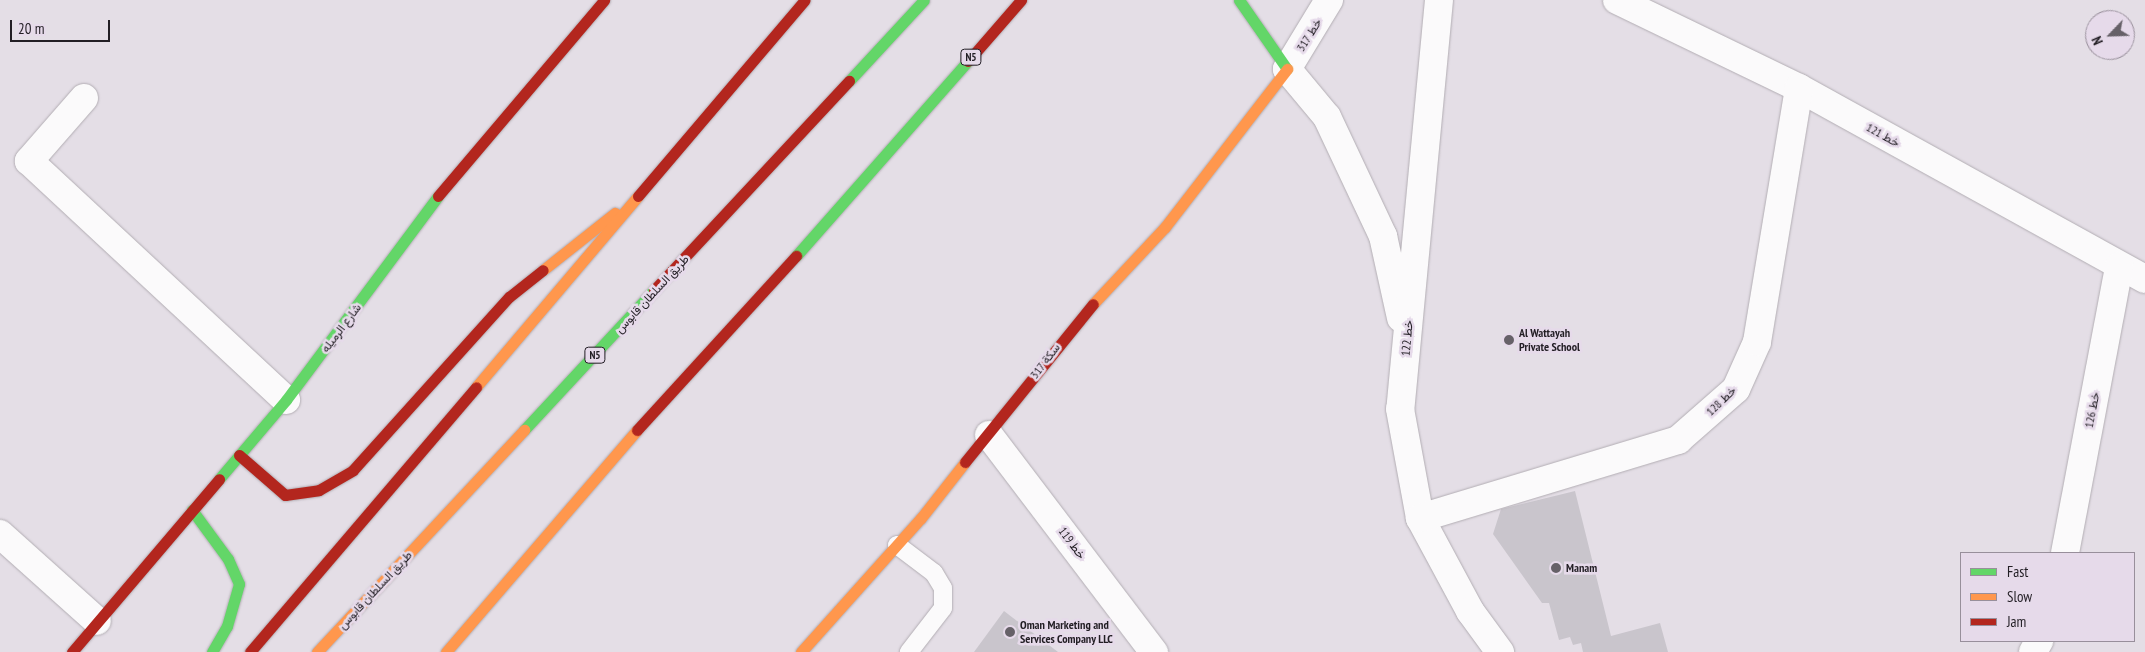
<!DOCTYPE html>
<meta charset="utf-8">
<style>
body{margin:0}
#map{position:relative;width:2145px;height:652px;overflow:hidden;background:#e4dee6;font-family:"PT Sans Narrow",Vazirmatn,sans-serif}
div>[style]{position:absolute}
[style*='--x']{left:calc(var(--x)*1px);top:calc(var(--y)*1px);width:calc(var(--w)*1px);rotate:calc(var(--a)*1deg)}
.building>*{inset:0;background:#c9c5cc}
.roads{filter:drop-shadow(0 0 1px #b2adb3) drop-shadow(0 0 1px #b2adb3)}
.lane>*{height:18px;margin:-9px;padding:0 9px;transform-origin:9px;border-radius:9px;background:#fbfafb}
.street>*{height:28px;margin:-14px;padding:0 14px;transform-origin:14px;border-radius:14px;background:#fbfafb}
.fast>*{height:11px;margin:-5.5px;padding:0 5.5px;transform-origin:5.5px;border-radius:5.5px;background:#63d668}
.slow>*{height:11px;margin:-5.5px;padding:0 5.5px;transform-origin:5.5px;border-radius:5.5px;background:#ff974d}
.jam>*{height:11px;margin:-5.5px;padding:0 5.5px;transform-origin:5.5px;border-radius:5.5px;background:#b3261e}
.dots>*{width:14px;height:14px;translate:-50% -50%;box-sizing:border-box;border:2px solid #e6daea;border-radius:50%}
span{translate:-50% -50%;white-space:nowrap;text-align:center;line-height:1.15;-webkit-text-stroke:5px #e6daea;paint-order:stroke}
.shield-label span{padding:1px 4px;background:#e6daea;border:1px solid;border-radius:4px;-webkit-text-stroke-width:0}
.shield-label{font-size:11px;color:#221e24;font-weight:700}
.street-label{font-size:12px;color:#221e24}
.poi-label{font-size:12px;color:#221e24;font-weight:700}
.left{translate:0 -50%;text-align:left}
.legend{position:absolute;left:1960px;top:552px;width:175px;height:90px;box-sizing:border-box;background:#e6daea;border:1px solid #988f9b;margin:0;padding:6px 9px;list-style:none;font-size:15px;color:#221e24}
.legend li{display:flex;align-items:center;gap:10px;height:25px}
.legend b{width:25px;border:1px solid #988f9b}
.north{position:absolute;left:2085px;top:10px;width:50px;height:50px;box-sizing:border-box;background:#e6daea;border:1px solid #988f9b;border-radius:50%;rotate:246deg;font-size:14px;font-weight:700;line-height:20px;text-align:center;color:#221e24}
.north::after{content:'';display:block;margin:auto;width:18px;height:22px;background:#666168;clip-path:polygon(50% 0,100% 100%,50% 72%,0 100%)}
.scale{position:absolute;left:10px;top:20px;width:100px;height:22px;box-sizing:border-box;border:2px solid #221e24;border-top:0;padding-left:6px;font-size:15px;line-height:18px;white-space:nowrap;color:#221e24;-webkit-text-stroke:4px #e6daea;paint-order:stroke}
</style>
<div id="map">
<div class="building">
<div style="clip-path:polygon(1575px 491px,1611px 636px,1660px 623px,1668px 652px,1583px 652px,1581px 643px,1573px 645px,1570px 637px,1559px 640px,1549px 603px,1542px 603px,1493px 534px,1501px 509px)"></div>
<div style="clip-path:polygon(1004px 611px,1058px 652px,974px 652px)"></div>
</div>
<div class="roads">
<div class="lane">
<div style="--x:897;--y:545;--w:46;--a:37.1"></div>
<div style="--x:934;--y:573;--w:17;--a:59"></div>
<div style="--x:943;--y:588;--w:20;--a:90"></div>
<div style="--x:943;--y:608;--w:56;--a:127.7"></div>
</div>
<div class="street">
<div style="--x:1329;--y:0;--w:81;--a:121.3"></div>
<div style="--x:1287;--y:69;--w:62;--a:50.2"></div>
<div style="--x:1327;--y:117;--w:132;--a:64.8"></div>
<div style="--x:1383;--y:236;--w:84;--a:77.6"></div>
<div style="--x:1439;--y:0;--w:411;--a:95.4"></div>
<div style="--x:1400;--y:409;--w:111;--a:79.6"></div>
<div style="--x:1420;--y:518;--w:106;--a:61.7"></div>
<div style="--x:1470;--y:611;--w:51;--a:53.8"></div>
<div style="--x:1617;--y:0;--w:202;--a:25.8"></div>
<div style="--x:1799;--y:88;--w:395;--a:28.9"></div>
<div style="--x:84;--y:98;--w:84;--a:131.1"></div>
<div style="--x:29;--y:161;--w:351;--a:42.9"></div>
<div style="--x:989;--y:435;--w:273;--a:52.8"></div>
<div style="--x:1420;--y:518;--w:270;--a:-16.8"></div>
<div style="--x:1678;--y:440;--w:77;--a:-41.3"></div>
<div style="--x:1736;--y:389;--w:51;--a:-65.9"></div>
<div style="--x:1757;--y:342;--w:257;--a:-80.6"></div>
<div style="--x:0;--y:534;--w:130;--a:41.9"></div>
<div style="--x:2065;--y:553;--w:292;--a:-79.3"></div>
<div style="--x:2033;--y:652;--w:13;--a:-61"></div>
</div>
<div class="fast">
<div style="--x:1239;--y:0;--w:84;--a:55.2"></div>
<div style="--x:849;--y:81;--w:110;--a:-47.2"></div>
<div style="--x:796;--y:256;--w:260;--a:-48.6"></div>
<div style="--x:524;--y:430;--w:191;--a:-47.1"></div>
<div style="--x:219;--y:479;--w:104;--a:-49.7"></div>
<div style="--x:286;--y:400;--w:254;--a:-53.3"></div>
<div style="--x:192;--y:510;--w:61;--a:53.7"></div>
<div style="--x:228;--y:559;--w:27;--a:66"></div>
<div style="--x:239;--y:584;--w:44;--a:105.9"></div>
<div style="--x:227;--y:626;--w:30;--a:120"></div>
</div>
<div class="slow">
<div style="--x:543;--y:270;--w:92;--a:-38.4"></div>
<div style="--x:1093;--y:304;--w:105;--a:-46.9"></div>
<div style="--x:1165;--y:227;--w:200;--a:-52.3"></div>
<div style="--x:476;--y:387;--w:250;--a:-49.7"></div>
<div style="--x:317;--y:652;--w:304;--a:-47"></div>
<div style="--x:446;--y:652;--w:293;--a:-49.3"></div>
<div style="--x:801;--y:652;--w:180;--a:-48.2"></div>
<div style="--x:921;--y:518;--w:71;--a:-51.8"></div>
</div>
<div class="jam">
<div style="--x:968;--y:61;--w:81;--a:-49"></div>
<div style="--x:438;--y:196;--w:257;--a:-49.7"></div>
<div style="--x:638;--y:196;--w:257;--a:-49.6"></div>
<div style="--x:654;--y:290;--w:286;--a:-47"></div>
<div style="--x:637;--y:430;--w:236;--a:-47.6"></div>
<div style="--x:239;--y:455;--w:61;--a:41"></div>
<div style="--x:285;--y:495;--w:34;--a:-8"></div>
<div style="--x:319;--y:490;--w:39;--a:-30"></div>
<div style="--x:353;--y:470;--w:233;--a:-48"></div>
<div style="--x:509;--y:297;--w:43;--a:-38.5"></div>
<div style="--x:965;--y:462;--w:203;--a:-51"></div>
<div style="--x:72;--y:652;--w:227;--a:-49.6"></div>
<div style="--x:250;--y:652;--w:348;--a:-49.5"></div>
</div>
</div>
<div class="dots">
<div style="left:1509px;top:340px;background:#666168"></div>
<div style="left:1556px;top:568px;background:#666168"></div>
<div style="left:1010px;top:632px;background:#666168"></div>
</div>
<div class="shield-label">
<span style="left:971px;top:57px">N5</span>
<span style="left:595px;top:355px">N5</span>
</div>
<div class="street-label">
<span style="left:1309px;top:35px;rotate:-58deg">خط 317</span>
<span style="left:1883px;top:135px;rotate:29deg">خط 121</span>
<span style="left:652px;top:294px;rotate:-47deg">طريق السلطان قابوس</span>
<span style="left:341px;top:328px;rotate:-53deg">شارع الرميله</span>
<span style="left:1407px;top:338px;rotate:-85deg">خط 122</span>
<span style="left:1045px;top:361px;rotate:-53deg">سكة 317</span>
<span style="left:1721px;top:401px;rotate:-44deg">خط 128</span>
<span style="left:2092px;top:410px;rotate:-79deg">خط 126</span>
<span style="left:1072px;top:543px;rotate:53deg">خط 119</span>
<span style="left:375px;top:590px;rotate:-47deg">طريق السلطان قابوس</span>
</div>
<div class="poi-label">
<span class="left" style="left:1519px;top:340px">Al Wattayah<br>Private School</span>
<span class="left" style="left:1566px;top:568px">Manam</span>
<span class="left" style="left:1020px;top:632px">Oman Marketing and<br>Services Company LLC</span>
</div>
<ul class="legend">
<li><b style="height:6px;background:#63d668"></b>Fast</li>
<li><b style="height:6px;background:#ff974d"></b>Slow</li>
<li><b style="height:6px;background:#b3261e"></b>Jam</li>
</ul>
<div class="north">N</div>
<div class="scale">20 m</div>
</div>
